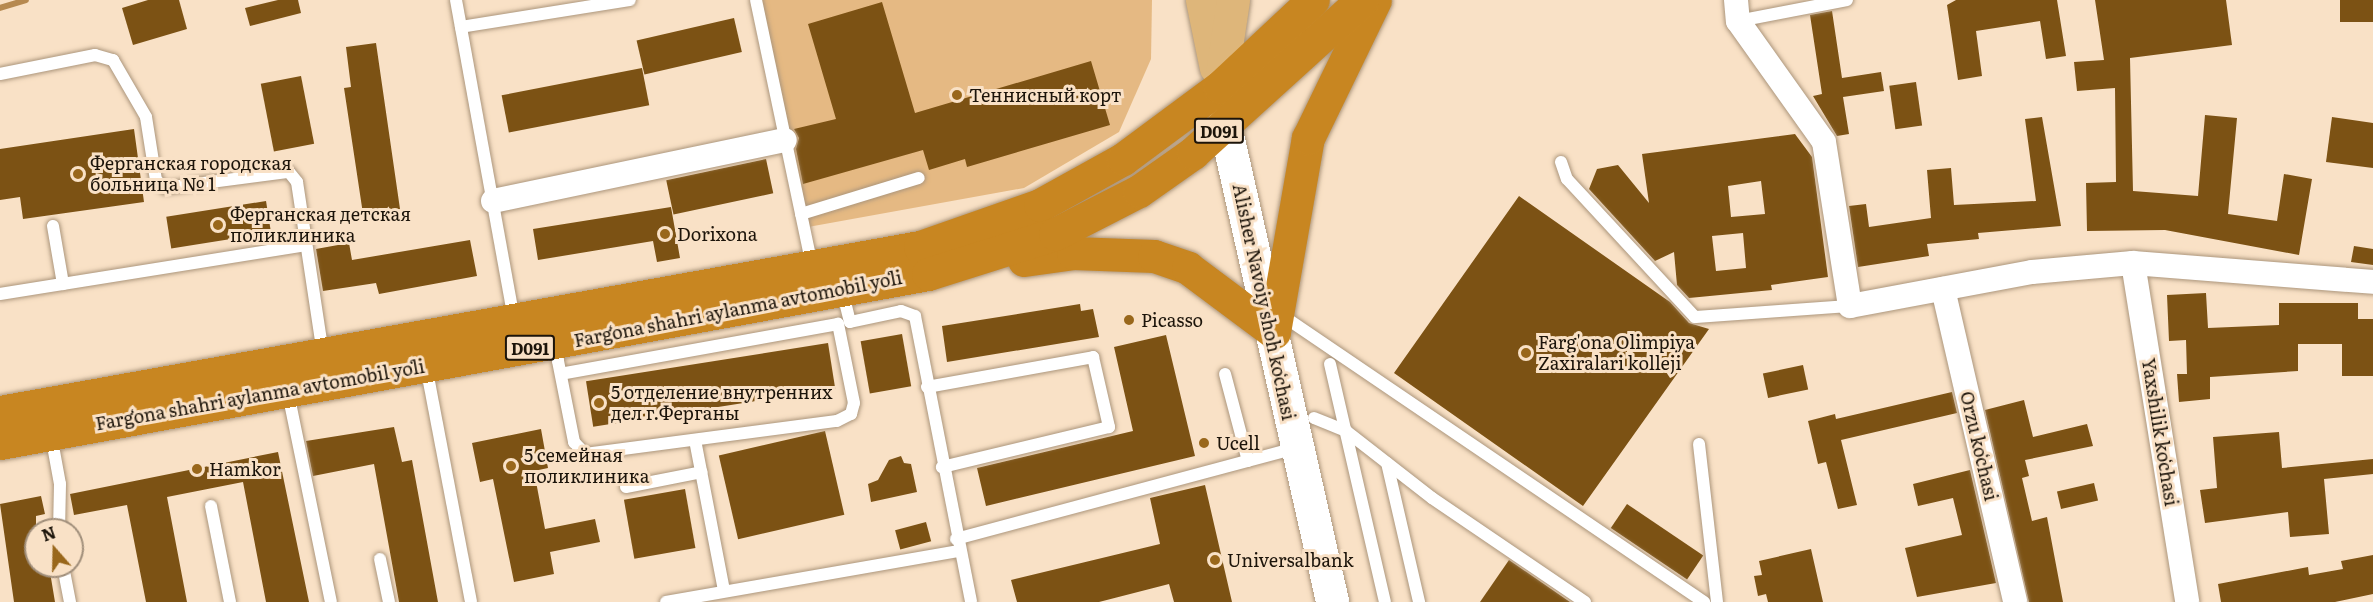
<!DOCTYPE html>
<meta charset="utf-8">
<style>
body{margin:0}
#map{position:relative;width:2373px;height:602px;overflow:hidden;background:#f9e1c6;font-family:Literata,serif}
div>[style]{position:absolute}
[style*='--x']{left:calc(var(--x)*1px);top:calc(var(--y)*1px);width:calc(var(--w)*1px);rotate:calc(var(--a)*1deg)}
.green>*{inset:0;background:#e5b983}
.stream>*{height:6px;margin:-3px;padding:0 3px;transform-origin:3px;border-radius:3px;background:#b68950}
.building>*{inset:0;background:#7c5214;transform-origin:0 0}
.roads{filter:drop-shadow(0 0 2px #ac967c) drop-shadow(0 0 2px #ac967c)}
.lane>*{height:12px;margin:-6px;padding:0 6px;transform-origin:6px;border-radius:6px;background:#fff}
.street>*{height:24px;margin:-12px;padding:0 12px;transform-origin:12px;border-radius:12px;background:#fff}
.secondary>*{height:33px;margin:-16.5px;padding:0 16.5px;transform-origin:16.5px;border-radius:16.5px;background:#fff}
.primary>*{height:33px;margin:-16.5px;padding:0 16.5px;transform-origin:16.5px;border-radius:16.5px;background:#deb67a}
.highway>*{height:33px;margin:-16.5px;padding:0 16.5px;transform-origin:16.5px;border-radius:16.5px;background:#c88621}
.dots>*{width:16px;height:16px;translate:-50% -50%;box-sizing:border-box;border:3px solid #f9e1c6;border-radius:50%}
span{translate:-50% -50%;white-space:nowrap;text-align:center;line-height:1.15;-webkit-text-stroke:6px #f9e1c6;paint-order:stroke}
.shield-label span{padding:2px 4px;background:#f9e1c6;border:2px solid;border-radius:4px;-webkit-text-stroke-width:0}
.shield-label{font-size:16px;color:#1c140a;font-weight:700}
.poi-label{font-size:18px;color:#1c140a}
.left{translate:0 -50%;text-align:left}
.street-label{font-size:18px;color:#1c140a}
.north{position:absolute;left:24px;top:518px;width:60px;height:60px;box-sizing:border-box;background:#f9e1c6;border:2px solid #a18f7b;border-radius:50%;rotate:340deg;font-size:16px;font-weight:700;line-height:24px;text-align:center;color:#1c140a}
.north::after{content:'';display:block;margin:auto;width:21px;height:27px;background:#99671b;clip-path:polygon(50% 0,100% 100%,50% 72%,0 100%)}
</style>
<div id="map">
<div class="green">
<div style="clip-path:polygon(760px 0,1152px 0,1151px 59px,1119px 132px,1024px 188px,808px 227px)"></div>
</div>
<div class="stream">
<div style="--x:0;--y:8;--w:27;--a:-17"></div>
</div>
<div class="building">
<div style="clip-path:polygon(148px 0,179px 0,187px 29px,133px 45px,122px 8px)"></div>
<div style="clip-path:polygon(278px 0,298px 0,301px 13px,250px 26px,245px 8px)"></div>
<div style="clip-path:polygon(1956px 0,2057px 0,2066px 56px,2046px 59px,2040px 21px,1976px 31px,1982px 76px,1958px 80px,1947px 5px)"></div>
<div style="clip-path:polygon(2095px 0,2226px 0,2232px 45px,2130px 58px,2133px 191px,2198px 196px,2205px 115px,2237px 118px,2228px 214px,2277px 221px,2284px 174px,2312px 179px,2299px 255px,2165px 230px,2087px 231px,2086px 183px,2116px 182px,2115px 88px,2077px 91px,2074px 62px,2104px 60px)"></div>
<div style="left:2340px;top:0;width:33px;height:22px"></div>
<div style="clip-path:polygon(882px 2px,915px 113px,1091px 61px,1110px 125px,967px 167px,965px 159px,929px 170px,923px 150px,803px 184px,796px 149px,799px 138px,794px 129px,836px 119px,808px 24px)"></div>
<div style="clip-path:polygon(1832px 11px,1842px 78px,1881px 72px,1884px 91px,1843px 97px,1849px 134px,1837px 136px,1813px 96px,1822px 94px,1810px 15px)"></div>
<div style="left:734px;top:18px;width:35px;height:100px;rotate:77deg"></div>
<div style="clip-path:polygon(376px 43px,400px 209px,363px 214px,344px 88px,351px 87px,346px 47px)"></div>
<div style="left:642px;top:68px;width:38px;height:143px;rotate:79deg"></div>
<div style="left:301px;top:76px;width:69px;height:41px;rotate:79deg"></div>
<div style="left:1916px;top:82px;width:44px;height:27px;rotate:82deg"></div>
<div style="clip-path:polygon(2042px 117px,2061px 226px,1978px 233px,1979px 239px,1927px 244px,1929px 256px,1858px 267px,1849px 206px,1866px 204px,1869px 227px,1931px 218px,1927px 170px,1951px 168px,1954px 205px,2036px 201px,2025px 119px)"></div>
<div style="clip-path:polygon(2332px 117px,2373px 123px,2373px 168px,2326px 162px)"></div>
<div style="clip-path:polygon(134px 129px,144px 202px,23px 219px,20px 197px,0 200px,0 149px)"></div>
<div style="clip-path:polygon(evenodd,1795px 134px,1812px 157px,1828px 277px,1771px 285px,1772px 290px,1689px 298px,1677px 285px,1674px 252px,1655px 261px,1589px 189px,1597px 169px,1618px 165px,1649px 203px,1642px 154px,1795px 134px,1761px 181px,1765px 214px,1731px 217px,1728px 186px,1761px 181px,1795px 134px,1743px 233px,1746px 268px,1716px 271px,1712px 236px,1743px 233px)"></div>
<div style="left:766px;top:159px;width:35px;height:102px;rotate:78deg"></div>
<div style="clip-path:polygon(1519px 196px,1670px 302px,1689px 323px,1709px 329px,1583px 506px,1394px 373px)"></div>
<div style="left:266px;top:201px;width:32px;height:101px;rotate:81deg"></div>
<div style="clip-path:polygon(671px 207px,680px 258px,657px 262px,653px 241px,538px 260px,533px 229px)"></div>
<div style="clip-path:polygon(470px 240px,477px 276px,379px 294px,376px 283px,323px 291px,316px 249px,349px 243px,352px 260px)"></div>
<div style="clip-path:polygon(2354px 246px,2373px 249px,2373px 265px,2351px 262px)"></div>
<div style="clip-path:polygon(2206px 293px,2208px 328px,2279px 325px,2279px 303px,2358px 303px,2358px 319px,2373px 319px,2373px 376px,2342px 376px,2342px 344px,2298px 344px,2298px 371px,2210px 377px,2210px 399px,2179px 402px,2177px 374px,2187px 374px,2186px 340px,2169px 341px,2167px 295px)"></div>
<div style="clip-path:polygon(1080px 304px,1081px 311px,1093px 309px,1099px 337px,947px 362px,942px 326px)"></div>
<div style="left:902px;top:334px;width:53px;height:42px;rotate:80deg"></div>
<div style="clip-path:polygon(1166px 335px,1195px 456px,986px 506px,977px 468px,1133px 431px,1114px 347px)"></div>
<div style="left:828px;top:343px;width:46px;height:245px;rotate:81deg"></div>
<div style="left:1803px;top:365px;width:25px;height:41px;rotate:78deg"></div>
<div style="clip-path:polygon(1952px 392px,1957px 413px,1841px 440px,1857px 505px,1838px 509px,1826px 462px,1818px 464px,1808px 421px,1835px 414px,1836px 419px)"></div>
<div style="clip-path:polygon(2024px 400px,2033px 437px,2087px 424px,2093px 446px,2025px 460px,2029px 476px,2022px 478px,2032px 521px,2047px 517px,2063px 602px,2029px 602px,1985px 410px)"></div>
<div style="clip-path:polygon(394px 427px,402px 462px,412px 460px,438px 602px,399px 602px,374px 464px,313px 476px,306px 441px)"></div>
<div style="clip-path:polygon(541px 429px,548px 468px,534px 471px,545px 529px,595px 519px,600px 542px,550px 552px,554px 574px,514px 582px,493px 479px,480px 482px,472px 443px)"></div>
<div style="left:825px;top:431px;width:86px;height:109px;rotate:77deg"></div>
<div style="clip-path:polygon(2279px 432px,2282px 468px,2373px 459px,2373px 474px,2324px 479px,2329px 534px,2290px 537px,2288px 512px,2205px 523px,2200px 490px,2217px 488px,2213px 437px)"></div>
<div style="clip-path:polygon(278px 452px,309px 602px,266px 602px,243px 482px,167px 497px,187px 602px,146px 602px,127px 505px,74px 515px,70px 494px)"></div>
<div style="clip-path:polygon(901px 456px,904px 463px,911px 464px,917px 492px,871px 502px,868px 484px,878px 480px,889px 460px)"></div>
<div style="clip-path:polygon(1970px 470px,1996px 583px,1917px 597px,1905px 548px,1962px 535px,1953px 498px,1918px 506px,1913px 484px)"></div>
<div style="left:2094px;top:483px;width:18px;height:38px;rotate:77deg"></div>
<div style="clip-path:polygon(1205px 485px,1232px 602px,1174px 602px,1169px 584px,1099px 602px,1017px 602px,1011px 580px,1160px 544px,1150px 498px)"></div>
<div style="left:685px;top:489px;width:60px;height:62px;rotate:80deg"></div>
<div style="clip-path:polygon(41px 496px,45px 514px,36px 516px,36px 566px,49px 566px,55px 602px,14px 602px,0 504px)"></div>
<div style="left:1627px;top:504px;width:92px;height:29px;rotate:34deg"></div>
<div style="left:926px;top:522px;width:20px;height:32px;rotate:75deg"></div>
<div style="clip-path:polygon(1811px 549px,1823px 602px,1768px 602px,1766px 594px,1758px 596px,1754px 576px,1762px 575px,1759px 561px)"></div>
<div style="clip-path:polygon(2373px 555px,2373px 594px,2335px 602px,2221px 602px,2218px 584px,2308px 567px,2309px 575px,2343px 569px,2341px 561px)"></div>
<div style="clip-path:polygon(1509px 560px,1570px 602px,1480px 602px)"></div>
</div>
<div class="roads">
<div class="lane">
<div style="--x:456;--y:0;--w:323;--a:79.7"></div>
<div style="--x:756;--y:0;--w:271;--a:78.1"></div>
<div style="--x:1738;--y:21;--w:111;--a:-10.9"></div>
<div style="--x:461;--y:27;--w:171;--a:-9.1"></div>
<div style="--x:0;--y:74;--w:97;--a:-11.3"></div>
<div style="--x:95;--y:55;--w:19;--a:16"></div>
<div style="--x:113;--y:60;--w:66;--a:59.9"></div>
<div style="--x:146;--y:117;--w:64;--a:81"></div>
<div style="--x:156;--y:180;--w:12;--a:42"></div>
<div style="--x:165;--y:188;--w:125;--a:-7.4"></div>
<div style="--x:289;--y:172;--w:13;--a:51"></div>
<div style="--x:297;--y:182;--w:173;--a:81.4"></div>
<div style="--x:1561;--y:162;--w:18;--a:71"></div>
<div style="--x:1567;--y:179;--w:188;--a:47.2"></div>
<div style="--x:1695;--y:317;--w:155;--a:-4.1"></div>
<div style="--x:801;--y:214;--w:123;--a:-17"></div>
<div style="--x:53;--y:226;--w:59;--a:80.2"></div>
<div style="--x:842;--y:290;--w:33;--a:76"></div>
<div style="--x:850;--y:322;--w:52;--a:-12.2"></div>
<div style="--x:901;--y:311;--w:15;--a:20"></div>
<div style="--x:915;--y:316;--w:291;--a:78.9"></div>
<div style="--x:0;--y:294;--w:310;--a:-9.1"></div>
<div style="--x:1280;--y:314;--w:513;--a:34.19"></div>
<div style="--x:556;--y:344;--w:17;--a:83"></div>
<div style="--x:558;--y:361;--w:83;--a:78.8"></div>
<div style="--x:574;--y:442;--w:16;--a:47"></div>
<div style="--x:585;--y:454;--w:254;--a:-7.5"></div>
<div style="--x:837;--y:421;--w:16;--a:-27"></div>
<div style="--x:851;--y:414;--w:11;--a:-75"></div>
<div style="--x:854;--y:403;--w:81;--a:-101.4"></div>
<div style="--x:838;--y:324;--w:281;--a:169.8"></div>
<div style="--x:1330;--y:364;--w:244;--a:77"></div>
<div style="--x:426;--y:366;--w:240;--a:79.2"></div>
<div style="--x:1225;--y:374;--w:90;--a:75.2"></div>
<div style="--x:927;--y:387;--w:169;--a:-10.2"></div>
<div style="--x:1093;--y:357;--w:72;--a:77.1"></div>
<div style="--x:1109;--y:427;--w:172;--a:166.5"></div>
<div style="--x:288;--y:393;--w:213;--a:78.4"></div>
<div style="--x:1314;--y:418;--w:35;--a:22"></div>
<div style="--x:1346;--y:431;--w:109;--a:37.9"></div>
<div style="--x:1432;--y:498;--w:185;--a:34.2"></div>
<div style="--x:51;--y:435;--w:50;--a:79.6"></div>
<div style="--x:60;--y:484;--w:46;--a:91.2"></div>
<div style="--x:695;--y:440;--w:153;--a:79.1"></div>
<div style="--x:1699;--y:444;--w:159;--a:83.5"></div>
<div style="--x:1387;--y:463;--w:143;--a:77"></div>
<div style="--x:626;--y:487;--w:77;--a:-11.2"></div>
<div style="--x:211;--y:506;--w:98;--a:78.8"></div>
<div style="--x:956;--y:539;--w:351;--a:-15"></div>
<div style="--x:380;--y:559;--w:44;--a:78.2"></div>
<div style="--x:63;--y:566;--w:37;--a:79"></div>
<div style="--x:666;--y:602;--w:296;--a:-9.9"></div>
</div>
<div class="street">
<div style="--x:1736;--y:0;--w:21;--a:85"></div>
<div style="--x:1738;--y:21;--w:148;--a:54.6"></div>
<div style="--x:1824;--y:142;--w:166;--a:81"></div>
<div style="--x:1850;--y:306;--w:185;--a:-10.6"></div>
<div style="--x:2032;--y:272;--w:101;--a:-5.1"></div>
<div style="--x:2133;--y:263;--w:241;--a:4.5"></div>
<div style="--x:493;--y:201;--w:298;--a:-11.8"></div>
<div style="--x:2133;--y:263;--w:343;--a:80.9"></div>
<div style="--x:1943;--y:289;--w:321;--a:77"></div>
</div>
<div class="secondary">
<div style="--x:1225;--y:126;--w:488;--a:77.3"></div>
</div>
<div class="primary">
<div style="--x:1202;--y:0;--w:69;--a:78.4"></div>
<div style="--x:1222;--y:106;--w:19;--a:-96"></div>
<div style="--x:1220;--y:87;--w:88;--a:-81.5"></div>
</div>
<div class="highway">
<div style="--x:1024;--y:260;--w:49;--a:-8.1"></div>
<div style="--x:1073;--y:253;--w:81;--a:2.1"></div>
<div style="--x:1154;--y:256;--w:36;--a:19"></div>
<div style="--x:1188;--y:268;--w:107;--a:36.7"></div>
<div style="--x:1274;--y:332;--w:197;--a:-80.1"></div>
<div style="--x:1308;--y:138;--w:153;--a:-64.1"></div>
<div style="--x:0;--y:412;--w:935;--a:-10.17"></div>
<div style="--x:920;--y:247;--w:127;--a:-19.3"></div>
<div style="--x:1040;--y:205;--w:95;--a:-29"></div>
<div style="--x:1123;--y:159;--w:121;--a:-36.6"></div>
<div style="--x:1220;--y:87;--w:127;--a:-43.1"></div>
<div style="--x:0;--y:443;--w:943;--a:-10.32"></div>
<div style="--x:928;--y:274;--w:133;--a:-17.5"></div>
<div style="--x:1055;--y:234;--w:94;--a:-27.1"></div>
<div style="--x:1139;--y:191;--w:66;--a:-35.1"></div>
<div style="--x:1193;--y:153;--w:228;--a:-42.2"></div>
</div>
</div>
<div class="dots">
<div style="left:957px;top:95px;background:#99671b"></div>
<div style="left:78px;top:174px;background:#99671b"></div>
<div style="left:218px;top:225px;background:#99671b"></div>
<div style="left:665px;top:234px;background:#99671b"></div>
<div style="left:1129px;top:320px;background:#99671b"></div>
<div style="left:1526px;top:353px;background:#99671b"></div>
<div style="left:599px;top:403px;background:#99671b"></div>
<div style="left:1204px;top:443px;background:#99671b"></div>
<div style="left:511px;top:466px;background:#99671b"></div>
<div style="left:197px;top:469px;background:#99671b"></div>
<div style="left:1215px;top:560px;background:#99671b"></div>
</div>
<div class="shield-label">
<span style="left:1219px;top:131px">D091</span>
<span style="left:530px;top:348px">D091</span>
</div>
<div class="poi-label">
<span class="left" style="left:969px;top:95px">Теннисный корт</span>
<span class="left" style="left:90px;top:174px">Ферганская городская<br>больница № 1</span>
<span class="left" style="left:230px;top:225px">Ферганская детская<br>поликлиника</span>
<span class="left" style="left:677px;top:234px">Dorixona</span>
<span class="left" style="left:1141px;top:320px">Picasso</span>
<span class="left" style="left:1538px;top:353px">Farg'ona Olimpiya<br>Zaxiralari kolleji</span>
<span class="left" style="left:611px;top:403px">5 отделение внутренних<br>дел г.Ферганы</span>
<span class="left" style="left:1216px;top:443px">Ucell</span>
<span class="left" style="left:524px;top:466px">5 семейная<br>поликлиника</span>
<span class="left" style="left:209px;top:469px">Hamkor</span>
<span class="left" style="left:1227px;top:560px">Universalbank</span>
</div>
<div class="street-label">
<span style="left:1264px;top:302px;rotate:78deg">Alisher Navoiy shoh koʻchasi</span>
<span style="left:738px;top:309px;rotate:-11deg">Fargʻona shahri aylanma avtomobil yoʻli</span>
<span style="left:260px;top:395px;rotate:-10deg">Fargʻona shahri aylanma avtomobil yoʻli</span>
<span style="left:2160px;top:432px;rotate:81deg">Yaxshilik koʻchasi</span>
<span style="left:1979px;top:446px;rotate:77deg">Orzu koʻchasi</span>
</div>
<div class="north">N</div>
</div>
